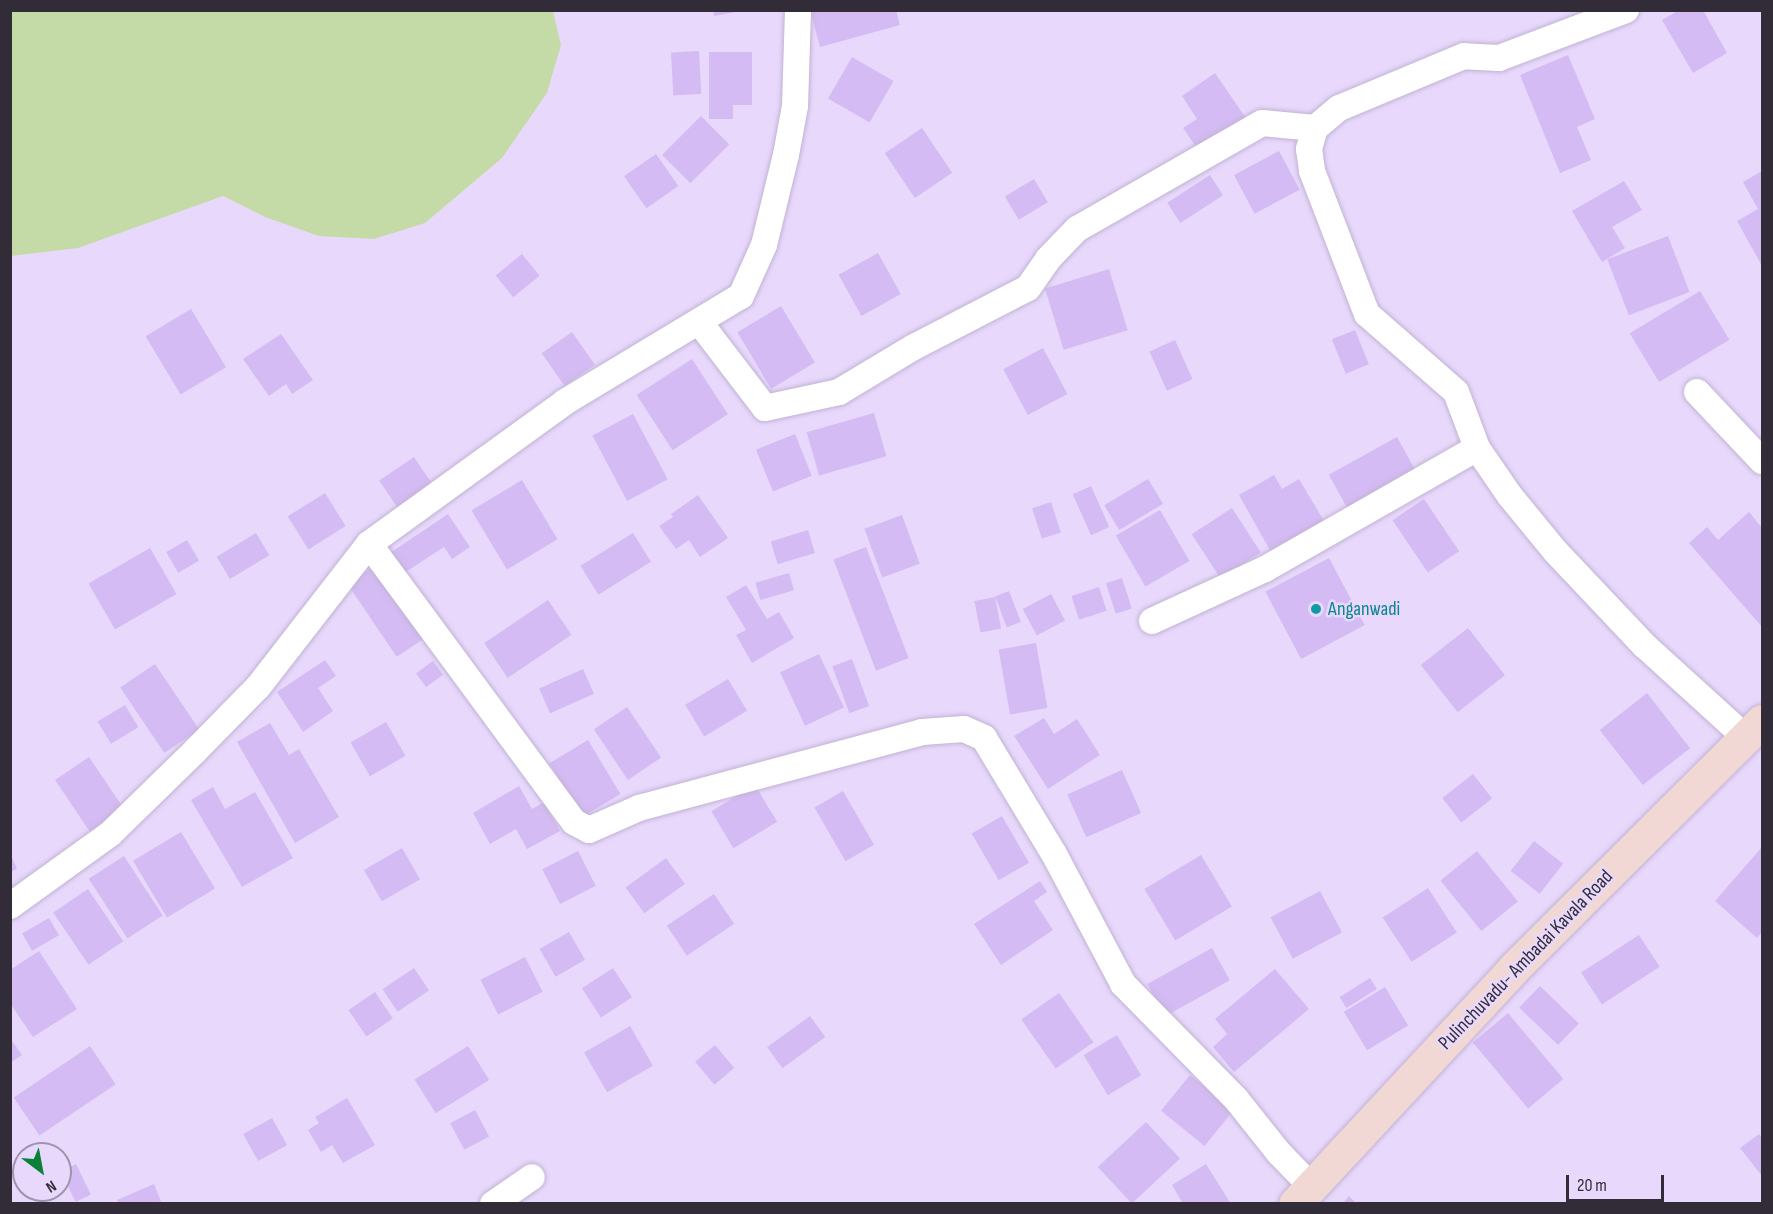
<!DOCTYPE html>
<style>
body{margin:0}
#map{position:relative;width:1773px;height:1214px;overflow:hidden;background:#e8d9fc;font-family:"Sofia Sans Condensed",sans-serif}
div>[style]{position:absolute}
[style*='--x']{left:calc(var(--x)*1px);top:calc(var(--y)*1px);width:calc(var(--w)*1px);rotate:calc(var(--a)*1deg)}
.green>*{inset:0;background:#c4dba8}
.building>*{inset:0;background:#d4bbf3;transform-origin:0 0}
.roads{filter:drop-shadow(0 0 2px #c1b3d4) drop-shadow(0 0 2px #c1b3d4)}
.street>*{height:26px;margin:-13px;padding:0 13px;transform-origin:13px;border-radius:13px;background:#fff}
.secondary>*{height:33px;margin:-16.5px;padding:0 16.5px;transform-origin:16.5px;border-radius:16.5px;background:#f1d8d4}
.dots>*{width:16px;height:16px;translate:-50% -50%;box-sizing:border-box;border:3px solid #e8d9fc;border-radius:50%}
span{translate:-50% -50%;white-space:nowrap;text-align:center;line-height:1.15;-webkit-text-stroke:5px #e8d9fc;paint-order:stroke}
.culture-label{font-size:20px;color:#0d838f}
.left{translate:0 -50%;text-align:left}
.street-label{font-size:20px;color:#322c39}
.frame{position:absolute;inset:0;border:12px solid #322c39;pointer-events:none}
.north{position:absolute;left:12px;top:1142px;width:60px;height:60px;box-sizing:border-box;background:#e8d9fc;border:2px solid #9f94ae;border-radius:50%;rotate:148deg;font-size:16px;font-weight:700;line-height:24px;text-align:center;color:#322c39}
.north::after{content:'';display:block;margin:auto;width:21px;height:27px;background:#0b8037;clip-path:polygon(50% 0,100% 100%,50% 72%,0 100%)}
.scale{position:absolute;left:1566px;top:1175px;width:98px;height:27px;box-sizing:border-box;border:3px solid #322c39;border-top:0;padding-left:8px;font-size:18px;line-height:21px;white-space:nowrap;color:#322c39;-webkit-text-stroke:4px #e8d9fc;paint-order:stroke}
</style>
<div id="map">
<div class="green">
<div style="clip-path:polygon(10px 11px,553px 11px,561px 45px,547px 93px,502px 158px,425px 223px,374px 239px,319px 236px,265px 217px,223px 196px,78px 248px,11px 256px)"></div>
</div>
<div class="building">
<div style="clip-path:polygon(713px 10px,736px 10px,736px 12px,714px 16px)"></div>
<div style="clip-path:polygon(810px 10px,896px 10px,900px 25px,820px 47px)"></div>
<div style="clip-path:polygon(1679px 10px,1703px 10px,1727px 53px,1693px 73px,1662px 20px)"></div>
<div style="left:699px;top:51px;width:43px;height:28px;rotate:87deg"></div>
<div style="clip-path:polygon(709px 52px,752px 52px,752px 105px,733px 105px,733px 119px,709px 119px)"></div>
<div style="clip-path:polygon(1568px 55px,1595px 119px,1577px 127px,1591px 160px,1560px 173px,1520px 75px)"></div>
<div style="left:852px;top:57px;width:48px;height:48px;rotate:30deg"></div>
<div style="clip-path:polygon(1215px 73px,1250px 124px,1203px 157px,1183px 128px,1197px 119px,1182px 96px)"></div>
<div style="left:701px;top:116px;width:40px;height:55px;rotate:45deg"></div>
<div style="left:922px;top:128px;width:54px;height:45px;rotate:56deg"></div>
<div style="left:1279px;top:151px;width:44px;height:51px;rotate:62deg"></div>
<div style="left:656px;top:154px;width:39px;height:39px;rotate:55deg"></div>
<div style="clip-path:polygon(1762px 171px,1762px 266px,1737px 221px,1758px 209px,1743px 182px)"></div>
<div style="left:1210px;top:175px;width:24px;height:51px;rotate:57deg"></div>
<div style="left:1034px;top:179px;width:27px;height:34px;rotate:59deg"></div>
<div style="clip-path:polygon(1624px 181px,1642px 210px,1612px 227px,1625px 248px,1602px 262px,1572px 211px)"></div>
<div style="left:1668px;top:236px;width:60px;height:65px;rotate:69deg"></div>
<div style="left:878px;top:253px;width:47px;height:45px;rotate:61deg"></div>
<div style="left:522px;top:254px;width:28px;height:34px;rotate:51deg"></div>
<div style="left:1109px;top:269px;width:64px;height:67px;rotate:73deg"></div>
<div style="left:1700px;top:291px;width:57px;height:82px;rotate:59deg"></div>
<div style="left:781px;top:306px;width:66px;height:51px;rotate:59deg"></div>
<div style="left:191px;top:309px;width:68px;height:53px;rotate:59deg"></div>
<div style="left:1355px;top:330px;width:37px;height:25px;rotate:68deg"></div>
<div style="left:572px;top:332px;width:40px;height:37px;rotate:55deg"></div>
<div style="clip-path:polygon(281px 334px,313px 380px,292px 394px,286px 384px,269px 396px,243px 359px)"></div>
<div style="left:1175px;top:340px;width:43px;height:28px;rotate:66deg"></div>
<div style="left:1043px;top:348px;width:52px;height:45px;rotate:62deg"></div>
<div style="left:692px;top:359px;width:66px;height:66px;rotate:57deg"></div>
<div style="left:874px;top:413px;width:45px;height:70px;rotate:74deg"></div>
<div style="left:633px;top:414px;width:74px;height:46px;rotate:62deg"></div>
<div style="left:795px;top:434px;width:45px;height:42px;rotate:68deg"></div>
<div style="left:1397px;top:437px;width:45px;height:78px;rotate:61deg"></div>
<div style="left:414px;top:457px;width:32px;height:42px;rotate:56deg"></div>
<div style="clip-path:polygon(1274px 475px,1282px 489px,1299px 479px,1324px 521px,1271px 552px,1239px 495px)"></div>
<div style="left:1148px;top:479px;width:29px;height:51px;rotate:59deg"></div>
<div style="left:522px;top:480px;width:69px;height:59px;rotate:59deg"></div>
<div style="left:1091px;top:486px;width:45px;height:20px;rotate:66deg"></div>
<div style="left:325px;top:493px;width:39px;height:44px;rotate:58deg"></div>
<div style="clip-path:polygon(698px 495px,728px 538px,700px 557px,689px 540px,676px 549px,659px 526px,673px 517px,671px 514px)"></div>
<div style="left:1424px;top:499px;width:63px;height:38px;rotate:56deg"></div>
<div style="left:1051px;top:502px;width:32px;height:20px;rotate:72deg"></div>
<div style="left:1232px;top:508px;width:53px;height:48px;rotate:57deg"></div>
<div style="left:1160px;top:510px;width:59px;height:51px;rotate:60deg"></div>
<div style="clip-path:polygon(1749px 512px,1762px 528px,1762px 627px,1689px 543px,1707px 527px,1718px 540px)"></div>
<div style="clip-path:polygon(448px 514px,470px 547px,452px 559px,444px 547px,401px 575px,387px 555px)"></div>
<div style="left:902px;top:515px;width:52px;height:40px;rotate:70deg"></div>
<div style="left:808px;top:530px;width:24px;height:39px;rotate:73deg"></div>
<div style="left:256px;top:533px;width:26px;height:46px;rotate:59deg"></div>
<div style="left:633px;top:533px;width:34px;height:62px;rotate:58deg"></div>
<div style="left:187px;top:540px;width:24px;height:24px;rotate:60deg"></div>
<div style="left:866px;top:547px;width:119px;height:35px;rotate:69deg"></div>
<div style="left:150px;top:548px;width:53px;height:71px;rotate:60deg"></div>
<div style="left:1329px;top:558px;width:76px;height:72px;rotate:62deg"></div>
<div style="left:374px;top:566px;width:88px;height:32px;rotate:56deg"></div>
<div style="left:789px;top:573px;width:18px;height:35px;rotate:74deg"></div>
<div style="left:1122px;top:578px;width:32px;height:17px;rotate:72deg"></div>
<div style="clip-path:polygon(746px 585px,767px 619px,779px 612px,794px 638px,752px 663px,736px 635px,746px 630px,726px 597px)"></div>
<div style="left:1099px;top:587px;width:25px;height:29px;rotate:72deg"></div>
<div style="left:1009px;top:591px;width:33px;height:15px;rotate:69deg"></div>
<div style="left:1051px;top:594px;width:30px;height:32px;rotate:62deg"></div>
<div style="left:995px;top:597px;width:32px;height:21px;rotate:79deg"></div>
<div style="left:548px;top:600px;width:42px;height:77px;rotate:56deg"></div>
<div style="left:1468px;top:628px;width:60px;height:60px;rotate:52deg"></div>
<div style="left:1036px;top:643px;width:66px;height:38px;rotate:80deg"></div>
<div style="left:819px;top:654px;width:59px;height:43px;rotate:65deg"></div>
<div style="left:852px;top:659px;width:50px;height:21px;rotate:70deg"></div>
<div style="clip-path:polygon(325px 660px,336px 676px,318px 688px,333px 711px,303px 732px,277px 692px)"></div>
<div style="left:433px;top:661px;width:17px;height:21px;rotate:54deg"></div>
<div style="left:155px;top:664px;width:79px;height:42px;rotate:56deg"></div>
<div style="left:583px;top:669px;width:27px;height:48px;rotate:66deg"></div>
<div style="left:728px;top:679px;width:37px;height:50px;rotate:59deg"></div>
<div style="left:1647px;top:693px;width:70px;height:60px;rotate:52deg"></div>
<div style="left:125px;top:705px;width:26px;height:32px;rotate:59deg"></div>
<div style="left:627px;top:707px;width:61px;height:40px;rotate:56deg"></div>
<div style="clip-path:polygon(1044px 718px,1054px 734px,1077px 719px,1100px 755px,1048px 789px,1014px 736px)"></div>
<div style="left:386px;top:722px;width:39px;height:41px;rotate:60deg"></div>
<div style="clip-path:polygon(270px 723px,289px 755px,299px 749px,339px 817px,295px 843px,237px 742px)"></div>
<div style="left:588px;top:740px;width:63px;height:45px;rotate:59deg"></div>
<div style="left:89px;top:757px;width:63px;height:41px;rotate:56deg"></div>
<div style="left:1122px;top:770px;width:47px;height:60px;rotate:66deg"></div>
<div style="left:1473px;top:774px;width:31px;height:39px;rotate:52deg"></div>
<div style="left:755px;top:785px;width:43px;height:51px;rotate:59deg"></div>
<div style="clip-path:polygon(519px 786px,532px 809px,544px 802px,560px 831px,527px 849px,516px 829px,490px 844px,473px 813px)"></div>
<div style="clip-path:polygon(213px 787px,225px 809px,255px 792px,293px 858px,242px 887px,191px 800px)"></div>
<div style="left:843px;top:791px;width:62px;height:33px;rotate:60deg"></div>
<div style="left:1002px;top:816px;width:54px;height:35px;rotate:60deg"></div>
<div style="left:181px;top:832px;width:66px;height:56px;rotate:59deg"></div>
<div style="left:1534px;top:841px;width:37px;height:38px;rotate:38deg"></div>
<div style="clip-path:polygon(1762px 847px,1762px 932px,1757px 938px,1715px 901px)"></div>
<div style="left:402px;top:848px;width:36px;height:44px;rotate:60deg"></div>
<div style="left:578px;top:851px;width:39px;height:40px;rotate:63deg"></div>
<div style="left:1477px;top:851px;width:65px;height:47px;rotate:51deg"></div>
<div style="clip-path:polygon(10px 853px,17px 869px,10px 872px)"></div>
<div style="left:1201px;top:855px;width:60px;height:66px;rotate:59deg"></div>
<div style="left:124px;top:856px;width:71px;height:42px;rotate:57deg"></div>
<div style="left:666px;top:858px;width:32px;height:50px;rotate:54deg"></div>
<div style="clip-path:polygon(1040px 881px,1047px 892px,1034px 901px,1053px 930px,1001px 965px,974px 924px)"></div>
<div style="left:1428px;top:888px;width:53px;height:54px;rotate:57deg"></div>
<div style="left:88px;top:889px;width:63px;height:42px;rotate:56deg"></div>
<div style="left:1320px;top:891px;width:47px;height:56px;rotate:62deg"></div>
<div style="left:714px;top:894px;width:36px;height:57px;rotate:56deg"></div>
<div style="left:49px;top:918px;width:20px;height:31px;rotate:60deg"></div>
<div style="left:569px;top:932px;width:32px;height:34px;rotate:60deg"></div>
<div style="left:1639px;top:935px;width:38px;height:69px;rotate:57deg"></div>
<div style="left:1212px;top:948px;width:37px;height:74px;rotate:61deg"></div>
<div style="clip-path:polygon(39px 951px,77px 1009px,33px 1037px,10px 1003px,10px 970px)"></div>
<div style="left:525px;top:957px;width:39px;height:50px;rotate:63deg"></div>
<div style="left:414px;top:968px;width:27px;height:38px;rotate:56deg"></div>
<div style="left:613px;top:968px;width:35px;height:37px;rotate:57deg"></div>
<div style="clip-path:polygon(1275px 969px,1309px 1009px,1234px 1072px,1213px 1047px,1227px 1034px,1215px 1019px)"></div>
<div style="left:1370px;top:978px;width:13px;height:36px;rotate:58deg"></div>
<div style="left:1540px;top:986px;width:54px;height:30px;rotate:44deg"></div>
<div style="left:1385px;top:987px;width:45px;height:48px;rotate:59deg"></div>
<div style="left:375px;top:992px;width:32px;height:32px;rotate:56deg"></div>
<div style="left:1059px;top:993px;width:60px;height:46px;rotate:55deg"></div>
<div style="left:1508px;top:1013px;width:86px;height:46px;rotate:50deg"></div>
<div style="left:810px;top:1016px;width:26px;height:53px;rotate:54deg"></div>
<div style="left:630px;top:1026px;width:46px;height:53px;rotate:60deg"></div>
<div style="left:1117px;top:1035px;width:47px;height:39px;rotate:59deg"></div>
<div style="clip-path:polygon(10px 1038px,22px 1055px,10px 1063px)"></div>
<div style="left:715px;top:1045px;width:30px;height:26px;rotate:50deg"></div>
<div style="left:90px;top:1046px;width:46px;height:92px;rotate:56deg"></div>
<div style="left:468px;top:1046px;width:40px;height:63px;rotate:58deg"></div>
<div style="left:1190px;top:1075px;width:56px;height:46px;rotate:39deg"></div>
<div style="clip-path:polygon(347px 1098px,375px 1145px,343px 1163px,332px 1145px,321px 1152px,308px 1130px,319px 1123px,315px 1117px)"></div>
<div style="left:475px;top:1110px;width:30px;height:28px;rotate:62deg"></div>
<div style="left:272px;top:1118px;width:31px;height:33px;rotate:61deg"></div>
<div style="left:1146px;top:1122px;width:50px;height:66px;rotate:47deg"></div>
<div style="clip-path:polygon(1759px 1134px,1762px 1139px,1762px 1176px,1740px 1148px)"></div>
<div style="left:76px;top:1164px;width:34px;height:17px;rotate:64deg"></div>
<div style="clip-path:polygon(1206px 1164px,1231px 1204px,1183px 1204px,1172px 1185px)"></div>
<div style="clip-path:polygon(154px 1184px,161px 1201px,155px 1204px,119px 1204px,117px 1200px)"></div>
<div style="clip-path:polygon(1349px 1196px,1357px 1204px,1342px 1204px)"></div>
</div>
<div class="roads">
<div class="street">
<div style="--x:1626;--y:10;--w:136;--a:159.3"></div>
<div style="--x:1499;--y:58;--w:35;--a:-177"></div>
<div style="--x:1464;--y:56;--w:135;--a:157.4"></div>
<div style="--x:1339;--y:108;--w:31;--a:140"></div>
<div style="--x:1315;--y:128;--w:22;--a:106"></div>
<div style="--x:1309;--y:149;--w:22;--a:82"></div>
<div style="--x:1312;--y:171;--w:153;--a:69"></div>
<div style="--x:1367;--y:314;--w:118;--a:41.2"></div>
<div style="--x:1456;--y:392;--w:60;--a:69.4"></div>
<div style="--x:1477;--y:448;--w:58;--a:55.5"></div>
<div style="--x:1510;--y:496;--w:72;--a:50.6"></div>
<div style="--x:1556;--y:552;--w:129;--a:46.6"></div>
<div style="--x:1645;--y:646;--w:137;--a:42.3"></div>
<div style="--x:700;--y:323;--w:107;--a:52.6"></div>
<div style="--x:765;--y:408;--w:76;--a:-12.2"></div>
<div style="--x:839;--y:392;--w:87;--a:-31"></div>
<div style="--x:914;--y:347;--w:128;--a:-27.4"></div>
<div style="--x:1028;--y:288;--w:35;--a:-55"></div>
<div style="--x:1048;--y:259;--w:42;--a:-46"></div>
<div style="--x:1077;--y:229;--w:213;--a:-29.8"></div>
<div style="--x:1262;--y:123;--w:53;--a:5.4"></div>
<div style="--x:1697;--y:392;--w:95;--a:46.7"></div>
<div style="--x:369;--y:544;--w:345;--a:53.6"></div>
<div style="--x:574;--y:822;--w:17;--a:28"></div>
<div style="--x:589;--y:830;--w:55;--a:-23.7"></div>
<div style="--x:639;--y:808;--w:293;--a:-15"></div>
<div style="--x:922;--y:732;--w:42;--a:-4.1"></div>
<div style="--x:964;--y:729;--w:22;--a:24"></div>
<div style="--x:984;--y:738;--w:135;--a:58.9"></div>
<div style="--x:1054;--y:854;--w:147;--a:62"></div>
<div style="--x:1123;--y:984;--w:161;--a:45.5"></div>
<div style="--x:1236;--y:1099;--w:69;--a:51.5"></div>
<div style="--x:1279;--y:1153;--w:47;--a:45.9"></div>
<div style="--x:1152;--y:621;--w:124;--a:-24.7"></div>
<div style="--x:1265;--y:569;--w:244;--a:-29.7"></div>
<div style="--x:10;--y:906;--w:123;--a:-35.8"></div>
<div style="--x:110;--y:834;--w:120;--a:-44.3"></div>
<div style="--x:196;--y:750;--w:88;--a:-45.5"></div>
<div style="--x:258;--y:687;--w:181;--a:-52.2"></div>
<div style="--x:369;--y:544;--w:242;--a:-35.9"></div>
<div style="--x:565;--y:402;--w:205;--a:-31.1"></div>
<div style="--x:741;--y:296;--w:56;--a:-65.7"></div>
<div style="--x:764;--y:245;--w:93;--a:-76.3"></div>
<div style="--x:786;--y:155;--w:50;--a:-79.6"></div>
<div style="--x:795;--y:106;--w:96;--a:-88.2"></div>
<div style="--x:493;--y:1204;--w:47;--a:-34.7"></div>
</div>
<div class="secondary">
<div style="--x:1295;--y:1204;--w:322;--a:-47.1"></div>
<div style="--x:1514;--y:968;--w:350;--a:-44.9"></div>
</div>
</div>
<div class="dots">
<div style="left:1316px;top:609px;background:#0f9aa8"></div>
</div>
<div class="culture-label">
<span class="left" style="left:1328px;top:609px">Anganwadi</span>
</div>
<div class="street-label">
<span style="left:1526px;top:960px;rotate:-46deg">Pulinchuvadu- Ambadai Kavala Road</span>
</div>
<div class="frame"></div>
<div class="north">N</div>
<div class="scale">20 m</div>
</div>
